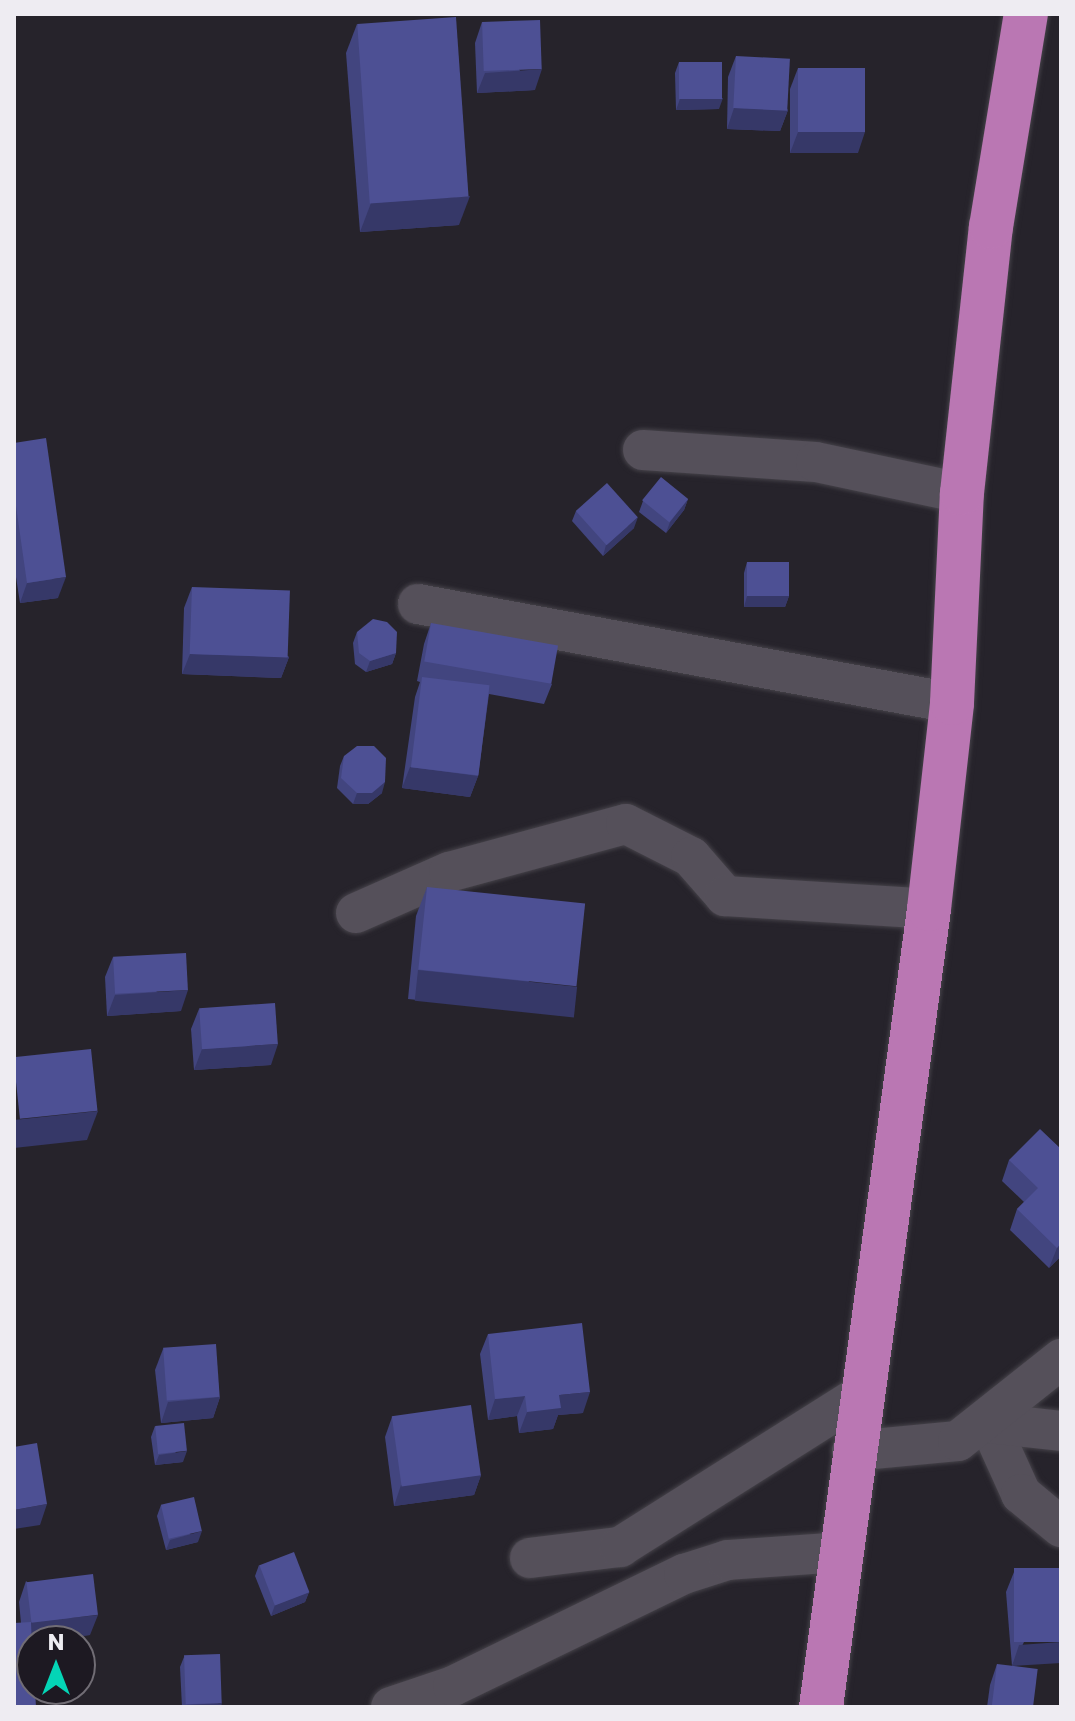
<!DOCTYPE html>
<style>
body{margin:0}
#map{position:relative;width:1075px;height:1721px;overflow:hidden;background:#26232b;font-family:Poppins,sans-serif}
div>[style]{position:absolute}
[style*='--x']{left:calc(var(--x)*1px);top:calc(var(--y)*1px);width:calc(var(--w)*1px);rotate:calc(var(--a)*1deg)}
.roads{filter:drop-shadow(0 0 2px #454249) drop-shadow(0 0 2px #454249)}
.street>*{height:40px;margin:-20px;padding:0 20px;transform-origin:20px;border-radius:20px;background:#55505a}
.highway>*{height:44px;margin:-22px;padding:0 22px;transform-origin:22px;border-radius:22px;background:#ba77b3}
.wall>*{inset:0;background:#42457f}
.shaded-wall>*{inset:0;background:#363868;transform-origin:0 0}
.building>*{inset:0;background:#4d5094;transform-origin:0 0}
span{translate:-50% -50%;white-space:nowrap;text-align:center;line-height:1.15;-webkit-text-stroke:6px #1d1922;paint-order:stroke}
.frame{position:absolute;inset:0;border:16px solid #eeecf2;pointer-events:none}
.north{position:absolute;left:16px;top:1625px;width:80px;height:80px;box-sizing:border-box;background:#1d1922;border:2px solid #716d75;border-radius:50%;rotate:0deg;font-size:22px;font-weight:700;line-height:32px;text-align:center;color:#eeecf2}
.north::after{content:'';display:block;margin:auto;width:28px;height:36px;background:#04d5b6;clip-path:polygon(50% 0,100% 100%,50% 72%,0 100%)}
</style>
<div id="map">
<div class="roads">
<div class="street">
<div style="--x:643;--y:450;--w:173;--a:4"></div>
<div style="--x:816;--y:462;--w:149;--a:12"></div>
<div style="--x:418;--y:604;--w:543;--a:10.5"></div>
<div style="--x:356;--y:913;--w:102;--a:-23.8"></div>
<div style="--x:449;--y:872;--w:183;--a:-15.2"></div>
<div style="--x:626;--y:824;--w:73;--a:26.9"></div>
<div style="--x:691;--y:857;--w:52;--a:48.9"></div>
<div style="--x:725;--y:896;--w:204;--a:3.6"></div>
<div style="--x:989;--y:1423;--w:78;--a:65.7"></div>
<div style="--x:1021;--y:1494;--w:52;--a:39.5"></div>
<div style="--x:989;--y:1423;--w:72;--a:6.3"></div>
<div style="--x:852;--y:1451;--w:106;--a:-5.4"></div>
<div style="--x:958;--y:1441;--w:132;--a:-38.5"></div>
<div style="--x:530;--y:1558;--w:91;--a:-7"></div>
<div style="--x:620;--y:1547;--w:284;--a:-32.3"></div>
<div style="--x:391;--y:1707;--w:65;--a:-18.7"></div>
<div style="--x:453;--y:1686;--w:257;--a:-25.9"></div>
<div style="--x:684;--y:1574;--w:46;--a:-17.7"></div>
<div style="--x:728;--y:1560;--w:114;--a:-4"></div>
</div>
<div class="highway">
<div style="--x:821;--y:1707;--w:805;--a:-82.29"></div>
<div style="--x:929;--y:909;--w:207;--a:-83.6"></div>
<div style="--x:952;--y:703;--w:210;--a:-87.3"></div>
<div style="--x:962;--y:493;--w:268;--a:-83.8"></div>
<div style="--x:991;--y:227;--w:216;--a:-80.7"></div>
</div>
</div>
<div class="wall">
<div style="clip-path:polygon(482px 22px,535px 90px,477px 93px,475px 43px)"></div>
<div style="clip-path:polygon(357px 24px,459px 225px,360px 232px,346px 53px)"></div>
<div style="clip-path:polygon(736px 56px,788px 110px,780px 131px,727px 129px,728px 77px)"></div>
<div style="clip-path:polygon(679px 62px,719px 109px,676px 110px,675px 73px)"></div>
<div style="clip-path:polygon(798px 68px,858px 153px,790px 153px,790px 89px)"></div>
<div style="clip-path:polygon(14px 443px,58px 598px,20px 603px,14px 564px)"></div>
<div style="clip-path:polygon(688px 499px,684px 510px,666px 533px,639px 512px,643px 501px)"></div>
<div style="clip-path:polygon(576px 511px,634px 528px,603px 556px,572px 521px)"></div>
<div style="clip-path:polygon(747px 562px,789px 596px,785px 607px,744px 607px,744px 573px)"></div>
<div style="clip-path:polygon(192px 587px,289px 657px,281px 678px,182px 674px,184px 608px)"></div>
<div style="clip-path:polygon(431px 623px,552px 684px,544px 704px,489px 694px,478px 776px,470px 797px,402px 788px,415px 697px,420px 682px,417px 681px,424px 644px)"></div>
<div style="clip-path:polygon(357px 632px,396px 653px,392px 664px,366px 672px,355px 664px,353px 643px)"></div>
<div style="clip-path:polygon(344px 756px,382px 793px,368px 804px,353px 804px,337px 788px,340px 766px)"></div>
<div style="clip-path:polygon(427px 887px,566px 1016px,408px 999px,416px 916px)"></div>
<div style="clip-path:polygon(113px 957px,181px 1011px,107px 1016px,105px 977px)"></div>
<div style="clip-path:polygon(199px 1009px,271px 1065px,194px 1070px,191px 1029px)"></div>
<div style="clip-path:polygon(1061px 1149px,1061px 1256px,1049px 1268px,1010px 1230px,1017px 1209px,1024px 1202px,1002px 1181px,1009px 1160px)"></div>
<div style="clip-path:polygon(488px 1334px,583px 1413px,558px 1415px,553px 1429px,519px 1433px,517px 1416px,488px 1420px,480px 1354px)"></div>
<div style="clip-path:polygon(163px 1349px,220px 1397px,213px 1418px,161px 1423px,155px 1370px)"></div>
<div style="clip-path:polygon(392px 1417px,481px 1475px,474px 1495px,394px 1506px,385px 1437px)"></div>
<div style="clip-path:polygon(155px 1426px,183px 1462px,155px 1465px,151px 1437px)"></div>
<div style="clip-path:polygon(161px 1505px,198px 1542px,166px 1550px,157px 1516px)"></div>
<div style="clip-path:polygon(259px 1565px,309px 1592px,305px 1602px,271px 1616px,255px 1576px)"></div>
<div style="clip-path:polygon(1061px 1568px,1012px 1666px,1006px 1592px,1014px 1572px)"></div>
<div style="clip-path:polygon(26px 1581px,90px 1635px,32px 1641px,21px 1623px,19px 1602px)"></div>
<div style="clip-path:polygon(184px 1657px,221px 1707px,182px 1707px,180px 1667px)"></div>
<div style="clip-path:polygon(997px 1664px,1033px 1707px,987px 1707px,990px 1685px)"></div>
</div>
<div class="shaded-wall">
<div style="clip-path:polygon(542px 69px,535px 90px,477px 93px,485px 73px)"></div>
<div style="clip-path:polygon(723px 98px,719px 109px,676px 110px,680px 99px)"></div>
<div style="clip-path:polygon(734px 108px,788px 110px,780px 131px,727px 129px)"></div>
<div style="clip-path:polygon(798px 132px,865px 132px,858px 153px,790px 153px)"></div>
<div style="clip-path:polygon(470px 196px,459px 225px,360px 232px,371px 203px)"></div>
<div style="clip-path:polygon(688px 499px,684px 510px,666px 533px,670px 522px)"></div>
<div style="clip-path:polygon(638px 517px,634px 528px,603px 556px,606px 545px)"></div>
<div style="clip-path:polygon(66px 577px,58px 598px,20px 603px,27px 583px)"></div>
<div style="clip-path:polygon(747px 596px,789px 596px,785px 607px,744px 607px)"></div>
<div style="clip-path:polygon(396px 653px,392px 664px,366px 672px,370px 661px)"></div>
<div style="clip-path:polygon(190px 654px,289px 657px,281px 678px,182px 674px)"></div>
<div style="clip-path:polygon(410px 767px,478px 776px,470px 797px,402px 788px)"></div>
<div style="clip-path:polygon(385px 782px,382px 793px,368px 804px,353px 804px,357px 793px)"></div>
<div style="left:418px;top:970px;width:160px;height:31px;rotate:6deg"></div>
<div style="clip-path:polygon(188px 990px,181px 1011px,107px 1016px,115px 995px)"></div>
<div style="clip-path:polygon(278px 1044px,271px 1065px,194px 1070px,202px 1049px)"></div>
<div style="clip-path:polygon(98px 1111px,87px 1140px,14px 1148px,14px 1120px)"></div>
<div style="clip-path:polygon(1061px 1243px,1061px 1256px,1049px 1268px,1057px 1248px)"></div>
<div style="clip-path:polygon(590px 1392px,583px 1413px,558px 1415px,553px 1429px,519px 1433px,527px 1412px,559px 1395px)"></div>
<div style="clip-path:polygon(525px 1396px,517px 1416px,488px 1420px,495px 1399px)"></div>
<div style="clip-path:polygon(220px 1397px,213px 1418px,161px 1423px,168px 1402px)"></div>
<div style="clip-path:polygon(187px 1451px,183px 1462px,155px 1465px,159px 1455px)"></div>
<div style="clip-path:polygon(481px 1475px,474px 1495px,394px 1506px,401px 1485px)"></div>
<div style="clip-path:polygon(47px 1504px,40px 1525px,14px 1529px,14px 1510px)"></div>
<div style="clip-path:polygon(202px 1531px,198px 1542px,166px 1550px,170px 1540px)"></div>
<div style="clip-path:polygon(309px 1592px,305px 1602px,271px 1616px,275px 1605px)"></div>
<div style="clip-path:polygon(98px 1615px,90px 1635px,32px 1641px,31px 1622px)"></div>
<div style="clip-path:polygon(1061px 1642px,1061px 1663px,1012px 1666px,1019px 1645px)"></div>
<div style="clip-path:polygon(222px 1703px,221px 1707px,185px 1707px,186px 1705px)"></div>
</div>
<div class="building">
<div style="left:456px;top:17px;width:180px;height:99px;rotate:86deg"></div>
<div style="left:540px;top:20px;width:49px;height:58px;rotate:88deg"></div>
<div style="left:736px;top:56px;width:54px;height:52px;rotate:3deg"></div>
<div style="left:679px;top:62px;width:43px;height:37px"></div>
<div style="left:798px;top:68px;width:67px;height:64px"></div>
<div style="clip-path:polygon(46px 438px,66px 577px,27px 583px,14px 492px,14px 443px)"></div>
<div style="left:661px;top:477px;width:35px;height:30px;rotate:39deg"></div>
<div style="left:607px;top:483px;width:46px;height:42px;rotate:48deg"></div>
<div style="left:747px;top:562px;width:42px;height:34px"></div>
<div style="left:192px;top:587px;width:98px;height:67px;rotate:2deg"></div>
<div style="clip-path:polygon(373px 619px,387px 622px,397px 632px,396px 653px,370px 661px,359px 653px,357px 632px)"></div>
<div style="left:431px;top:623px;width:129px;height:39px;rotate:10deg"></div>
<div style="left:422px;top:677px;width:68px;height:91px;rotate:7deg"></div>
<div style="clip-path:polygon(357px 746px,374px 746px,386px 758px,385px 782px,372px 793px,357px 793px,341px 778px,344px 756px)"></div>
<div style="left:427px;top:887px;width:159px;height:83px;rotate:6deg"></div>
<div style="left:186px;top:953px;width:37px;height:73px;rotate:87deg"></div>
<div style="left:275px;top:1003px;width:41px;height:76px;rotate:86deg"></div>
<div style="left:91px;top:1049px;width:62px;height:78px;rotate:84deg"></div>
<div style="clip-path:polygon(1040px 1129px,1061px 1149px,1061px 1243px,1057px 1248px,1017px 1209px,1038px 1188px,1009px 1160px)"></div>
<div style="clip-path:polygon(582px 1323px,590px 1392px,559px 1395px,561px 1408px,527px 1412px,525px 1396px,495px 1399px,488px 1334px)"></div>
<div style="left:216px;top:1344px;width:53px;height:53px;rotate:86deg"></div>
<div style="left:471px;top:1405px;width:71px;height:80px;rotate:82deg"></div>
<div style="left:184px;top:1423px;width:28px;height:29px;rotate:84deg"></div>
<div style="clip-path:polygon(37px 1443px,47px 1504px,14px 1510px,14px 1447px)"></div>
<div style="left:194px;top:1497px;width:35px;height:34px;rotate:77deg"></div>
<div style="left:294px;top:1552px;width:43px;height:37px;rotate:69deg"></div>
<div style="left:1061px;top:1568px;width:74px;height:47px;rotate:90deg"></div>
<div style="left:93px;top:1574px;width:41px;height:67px;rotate:83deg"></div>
<div style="clip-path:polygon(31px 1622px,32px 1689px,35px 1689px,36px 1707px,14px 1707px,14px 1623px)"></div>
<div style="left:220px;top:1654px;width:49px;height:36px;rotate:88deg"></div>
<div style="left:997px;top:1664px;width:41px;height:43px;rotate:7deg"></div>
</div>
<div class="frame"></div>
<div class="north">N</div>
</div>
